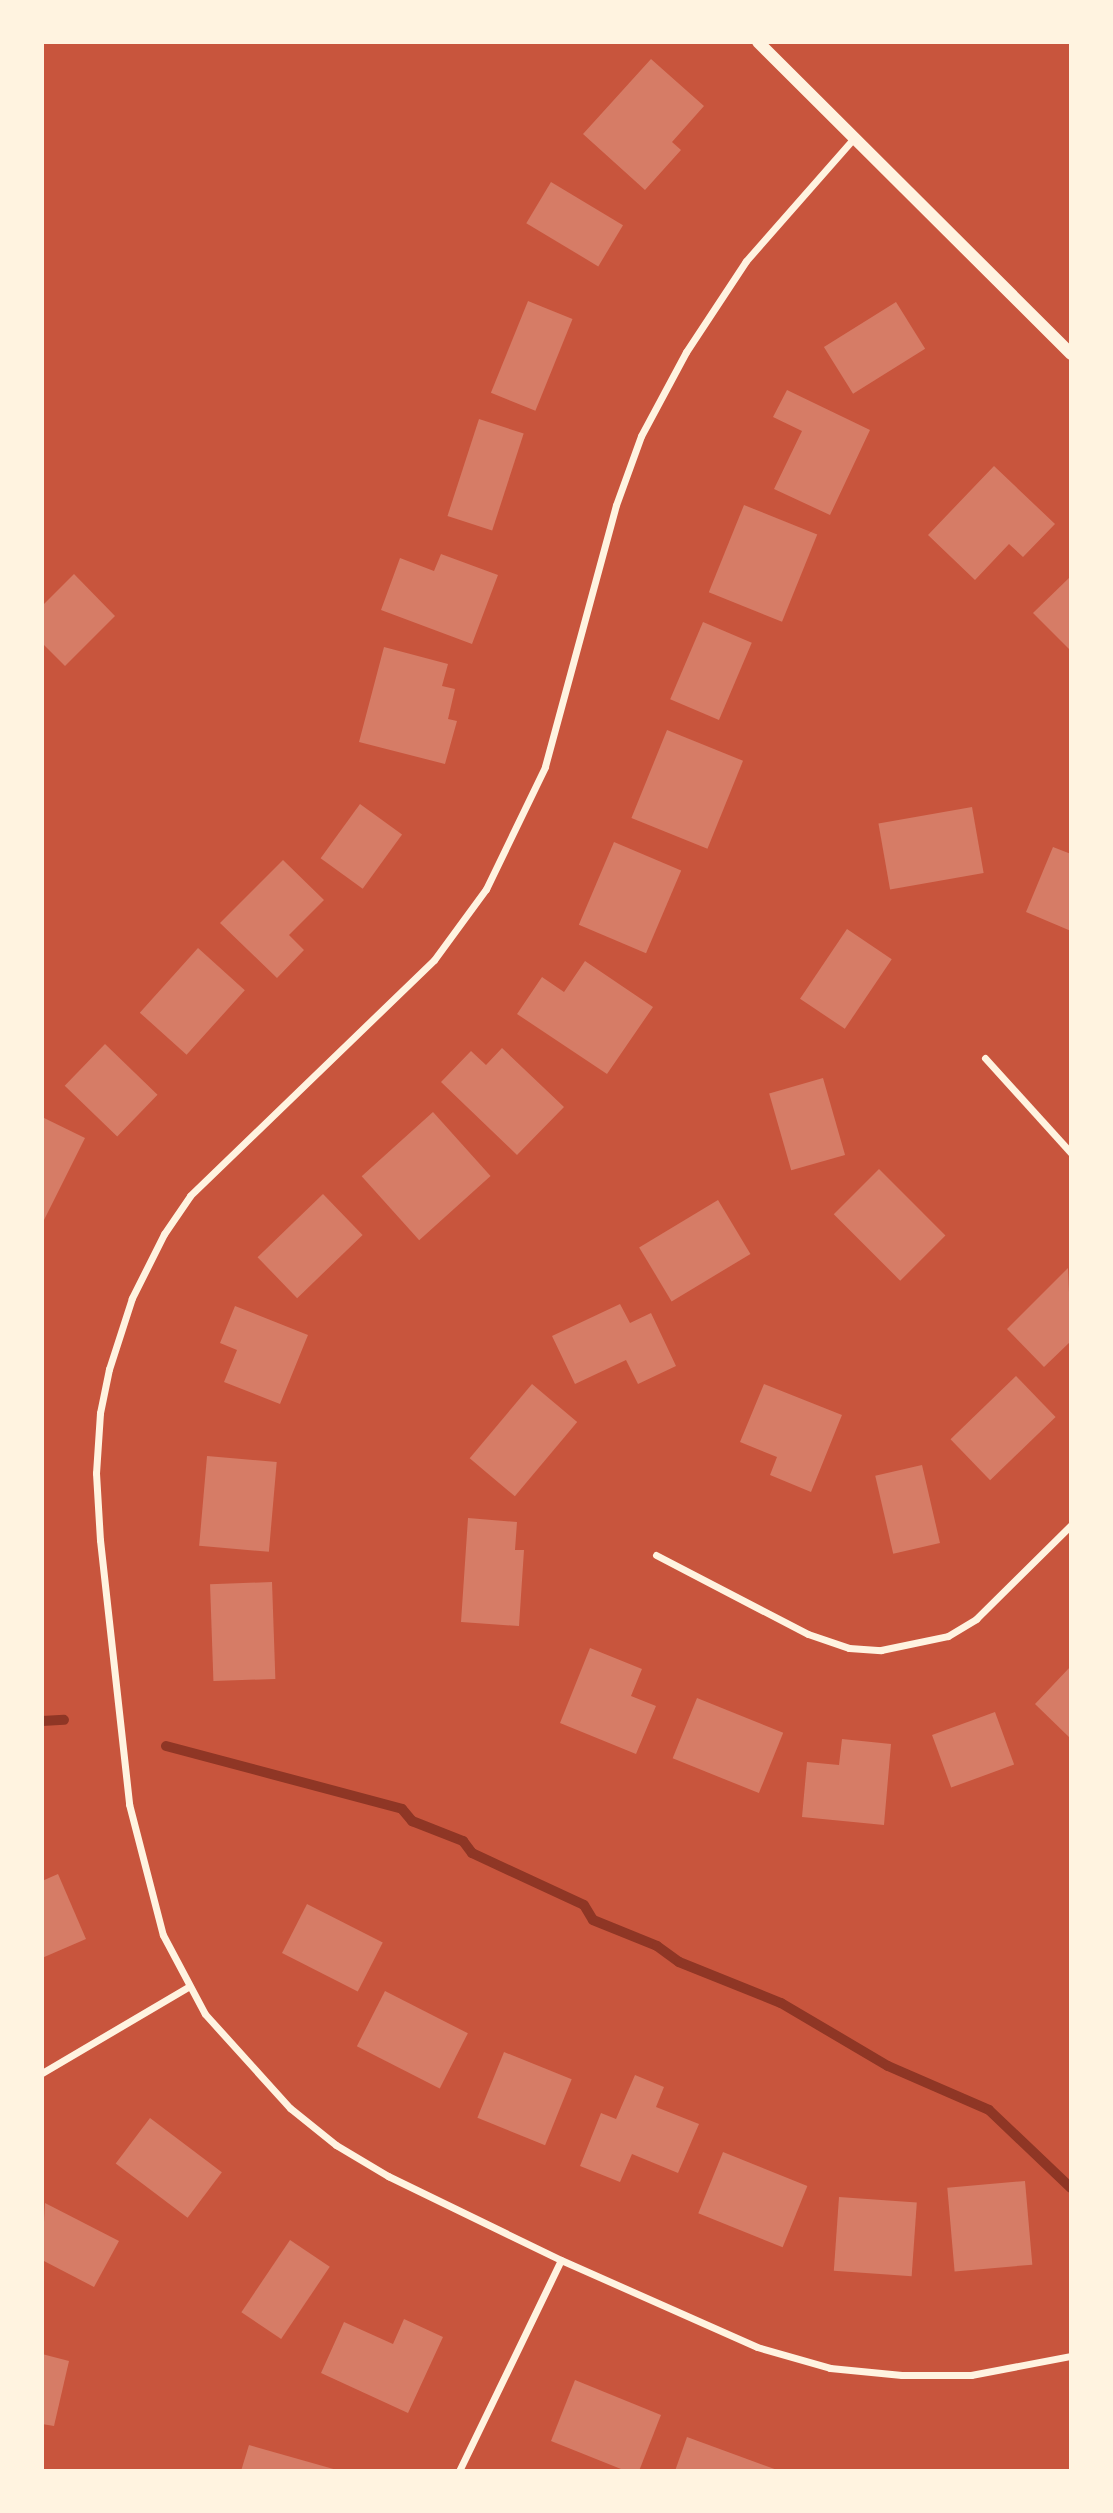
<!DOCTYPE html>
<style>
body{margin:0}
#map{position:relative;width:1113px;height:2513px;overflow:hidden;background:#c8553d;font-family:Arial,sans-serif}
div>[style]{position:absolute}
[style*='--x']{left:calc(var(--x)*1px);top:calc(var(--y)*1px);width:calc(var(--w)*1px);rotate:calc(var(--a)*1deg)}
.stream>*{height:10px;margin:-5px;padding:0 5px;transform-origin:5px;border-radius:5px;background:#8f3625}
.building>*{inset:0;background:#d67c66;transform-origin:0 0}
.minor>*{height:7px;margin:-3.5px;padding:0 3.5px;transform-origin:3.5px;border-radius:3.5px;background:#fff3e0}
.tertiary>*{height:12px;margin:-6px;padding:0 6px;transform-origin:6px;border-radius:6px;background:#fff3e0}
span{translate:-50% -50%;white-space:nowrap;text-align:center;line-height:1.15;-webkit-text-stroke:5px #fff3e0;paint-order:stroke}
.frame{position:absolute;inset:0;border:44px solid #fff3e0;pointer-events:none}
</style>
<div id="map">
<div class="stream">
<div style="--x:42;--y:1721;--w:22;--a:-3"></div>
<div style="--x:166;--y:1746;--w:244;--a:14.9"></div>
<div style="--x:402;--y:1809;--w:16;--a:50"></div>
<div style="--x:412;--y:1821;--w:55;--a:21.4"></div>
<div style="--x:463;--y:1841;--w:15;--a:53"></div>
<div style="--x:472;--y:1853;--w:123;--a:24.9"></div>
<div style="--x:584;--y:1905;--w:17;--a:59"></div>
<div style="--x:593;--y:1920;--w:69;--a:22.1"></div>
<div style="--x:657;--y:1946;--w:27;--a:36"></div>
<div style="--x:679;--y:1962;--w:110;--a:21.9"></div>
<div style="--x:781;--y:2003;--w:124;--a:30.5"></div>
<div style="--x:888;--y:2066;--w:110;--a:23.5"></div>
<div style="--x:989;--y:2110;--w:113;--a:43.6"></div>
</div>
<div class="building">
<div style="clip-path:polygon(651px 59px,704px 106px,672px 142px,681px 150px,645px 190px,583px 134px)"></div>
<div style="left:551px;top:182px;width:84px;height:48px;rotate:31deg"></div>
<div style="left:528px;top:301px;width:48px;height:99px;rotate:22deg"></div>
<div style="left:896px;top:302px;width:55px;height:85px;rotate:58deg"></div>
<div style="clip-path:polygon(787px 390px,870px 430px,830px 515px,774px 489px,802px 431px,773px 417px)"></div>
<div style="left:479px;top:419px;width:47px;height:102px;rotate:18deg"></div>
<div style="clip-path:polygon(994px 466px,1055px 524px,1023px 557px,1009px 544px,975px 580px,928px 535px)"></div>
<div style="left:744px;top:505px;width:79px;height:94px;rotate:22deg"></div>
<div style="clip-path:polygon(441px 554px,498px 575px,472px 644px,381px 610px,400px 558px,434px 571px)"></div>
<div style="clip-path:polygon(74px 574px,115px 616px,65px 666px,42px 643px,42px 606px)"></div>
<div style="clip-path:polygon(1071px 576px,1071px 651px,1033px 613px)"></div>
<div style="left:703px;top:622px;width:53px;height:84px;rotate:23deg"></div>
<div style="clip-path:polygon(384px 647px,448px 664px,442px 686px,455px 689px,448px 719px,457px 721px,445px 764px,359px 742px)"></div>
<div style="left:667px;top:730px;width:82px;height:95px;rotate:22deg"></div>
<div style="left:360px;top:804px;width:52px;height:67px;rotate:36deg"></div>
<div style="left:972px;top:807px;width:67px;height:95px;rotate:80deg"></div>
<div style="left:614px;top:842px;width:73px;height:90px;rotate:23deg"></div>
<div style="clip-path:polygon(1053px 847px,1071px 854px,1071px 931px,1026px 912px)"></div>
<div style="clip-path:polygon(283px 860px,324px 900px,289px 935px,304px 950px,277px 978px,220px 923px)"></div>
<div style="left:847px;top:929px;width:54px;height:84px;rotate:34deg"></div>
<div style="left:198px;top:948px;width:63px;height:87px;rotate:42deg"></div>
<div style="clip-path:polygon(585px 961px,653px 1007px,607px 1074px,517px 1014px,542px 977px,564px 992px)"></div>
<div style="left:105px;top:1044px;width:73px;height:58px;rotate:44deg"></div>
<div style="clip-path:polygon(502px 1048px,564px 1107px,517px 1155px,441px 1082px,471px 1051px,486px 1065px)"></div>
<div style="left:823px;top:1078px;width:80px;height:56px;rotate:74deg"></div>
<div style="left:433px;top:1112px;width:86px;height:96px;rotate:48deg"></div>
<div style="clip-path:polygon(42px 1117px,85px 1138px,42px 1224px)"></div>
<div style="left:879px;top:1169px;width:94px;height:64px;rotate:45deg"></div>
<div style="left:323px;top:1194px;width:57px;height:91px;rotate:46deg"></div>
<div style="left:718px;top:1200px;width:63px;height:92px;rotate:59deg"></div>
<div style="clip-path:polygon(1068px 1268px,1071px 1341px,1044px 1367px,1007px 1329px)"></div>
<div style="clip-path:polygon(620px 1304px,630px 1323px,651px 1313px,676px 1366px,638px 1384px,626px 1360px,575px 1384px,552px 1336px)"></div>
<div style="clip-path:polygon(235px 1306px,308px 1335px,280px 1404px,224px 1382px,237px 1350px,220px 1343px)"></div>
<div style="left:1016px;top:1376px;width:57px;height:91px;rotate:46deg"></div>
<div style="left:532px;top:1384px;width:59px;height:97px;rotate:40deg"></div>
<div style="clip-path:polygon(764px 1384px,842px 1415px,811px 1492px,770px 1475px,777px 1457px,740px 1442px)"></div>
<div style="left:207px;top:1456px;width:70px;height:90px;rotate:5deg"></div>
<div style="left:922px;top:1465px;width:80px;height:48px;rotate:77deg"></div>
<div style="clip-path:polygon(468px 1518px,517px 1522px,515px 1550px,524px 1550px,519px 1626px,461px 1622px)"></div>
<div style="left:272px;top:1582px;width:97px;height:62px;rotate:88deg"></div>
<div style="clip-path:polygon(590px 1648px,642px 1669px,631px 1696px,656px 1706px,636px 1754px,560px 1723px)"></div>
<div style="clip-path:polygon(1071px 1666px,1071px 1739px,1035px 1704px)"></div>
<div style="left:697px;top:1698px;width:93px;height:65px;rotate:22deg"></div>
<div style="left:995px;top:1712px;width:56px;height:67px;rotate:70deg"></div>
<div style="clip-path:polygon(842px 1739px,891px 1744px,884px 1825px,802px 1817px,807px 1762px,839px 1765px)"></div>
<div style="clip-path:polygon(58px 1874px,86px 1939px,42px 1958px,42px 1881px)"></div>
<div style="left:307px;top:1904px;width:85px;height:55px;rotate:27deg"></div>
<div style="left:385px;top:1991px;width:93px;height:62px;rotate:27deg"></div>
<div style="left:504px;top:2052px;width:73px;height:71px;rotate:22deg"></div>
<div style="clip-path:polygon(635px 2075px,664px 2087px,656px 2107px,699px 2124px,678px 2173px,632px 2154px,620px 2182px,580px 2166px,601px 2113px,616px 2119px)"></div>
<div style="left:150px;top:2118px;width:90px;height:57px;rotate:37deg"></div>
<div style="left:723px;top:2152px;width:91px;height:66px;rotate:22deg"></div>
<div style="left:1025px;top:2181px;width:84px;height:78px;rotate:85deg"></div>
<div style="left:839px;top:2197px;width:78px;height:74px;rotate:4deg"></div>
<div style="clip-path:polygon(45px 2203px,119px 2241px,94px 2287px,42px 2260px)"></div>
<div style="left:290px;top:2240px;width:48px;height:87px;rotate:34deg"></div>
<div style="clip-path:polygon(404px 2319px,443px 2337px,408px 2413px,321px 2373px,344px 2322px,393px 2344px)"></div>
<div style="clip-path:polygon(42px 2354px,69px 2361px,54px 2426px,42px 2424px)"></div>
<div style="clip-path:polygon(575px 2380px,661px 2415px,639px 2471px,626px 2471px,551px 2441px)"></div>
<div style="clip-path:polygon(687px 2437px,780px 2471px,675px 2471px)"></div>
<div style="clip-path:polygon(249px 2445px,337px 2470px,337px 2471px,241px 2471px)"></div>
</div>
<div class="minor">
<div style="--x:854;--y:138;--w:164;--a:131.3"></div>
<div style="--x:746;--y:261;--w:109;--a:123.4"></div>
<div style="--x:686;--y:352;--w:95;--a:118.2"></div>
<div style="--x:641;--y:436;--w:73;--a:109.9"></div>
<div style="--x:616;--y:505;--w:271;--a:105.2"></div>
<div style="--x:545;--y:767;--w:136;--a:115.8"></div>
<div style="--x:486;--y:889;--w:88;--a:126.2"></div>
<div style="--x:434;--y:960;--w:339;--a:136"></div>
<div style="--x:190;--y:1196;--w:46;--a:124.4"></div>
<div style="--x:164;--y:1234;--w:72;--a:116.6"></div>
<div style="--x:132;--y:1298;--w:75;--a:107.9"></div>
<div style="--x:109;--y:1369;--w:45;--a:101.6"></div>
<div style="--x:100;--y:1413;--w:60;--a:93.8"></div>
<div style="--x:96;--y:1473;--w:67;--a:86.6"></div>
<div style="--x:100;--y:1540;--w:266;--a:83.7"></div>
<div style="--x:129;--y:1804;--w:135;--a:75.5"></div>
<div style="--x:163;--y:1935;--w:89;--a:62"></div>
<div style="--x:205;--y:2014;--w:127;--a:47.9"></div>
<div style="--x:290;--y:2108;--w:59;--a:38.8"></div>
<div style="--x:336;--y:2145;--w:61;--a:30.8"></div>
<div style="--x:388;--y:2176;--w:192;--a:25.9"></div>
<div style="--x:561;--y:2260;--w:214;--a:23.9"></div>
<div style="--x:757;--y:2347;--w:76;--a:16"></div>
<div style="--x:830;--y:2368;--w:72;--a:5.6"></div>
<div style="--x:902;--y:2375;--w:69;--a:0"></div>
<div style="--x:971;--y:2375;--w:102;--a:-10.8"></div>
<div style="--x:985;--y:1058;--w:128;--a:47.8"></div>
<div style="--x:656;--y:1555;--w:171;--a:27.5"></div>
<div style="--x:808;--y:1634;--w:43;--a:18.9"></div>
<div style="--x:849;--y:1648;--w:32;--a:4"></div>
<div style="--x:881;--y:1650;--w:68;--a:-11.8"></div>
<div style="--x:948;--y:1636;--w:33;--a:-31"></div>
<div style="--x:976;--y:1619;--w:134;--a:-44.7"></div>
<div style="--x:42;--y:2073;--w:169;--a:-30.5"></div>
<div style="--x:459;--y:2471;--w:234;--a:-64.2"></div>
</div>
<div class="tertiary">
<div style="--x:758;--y:42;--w:442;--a:44.9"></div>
</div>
<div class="frame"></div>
</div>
